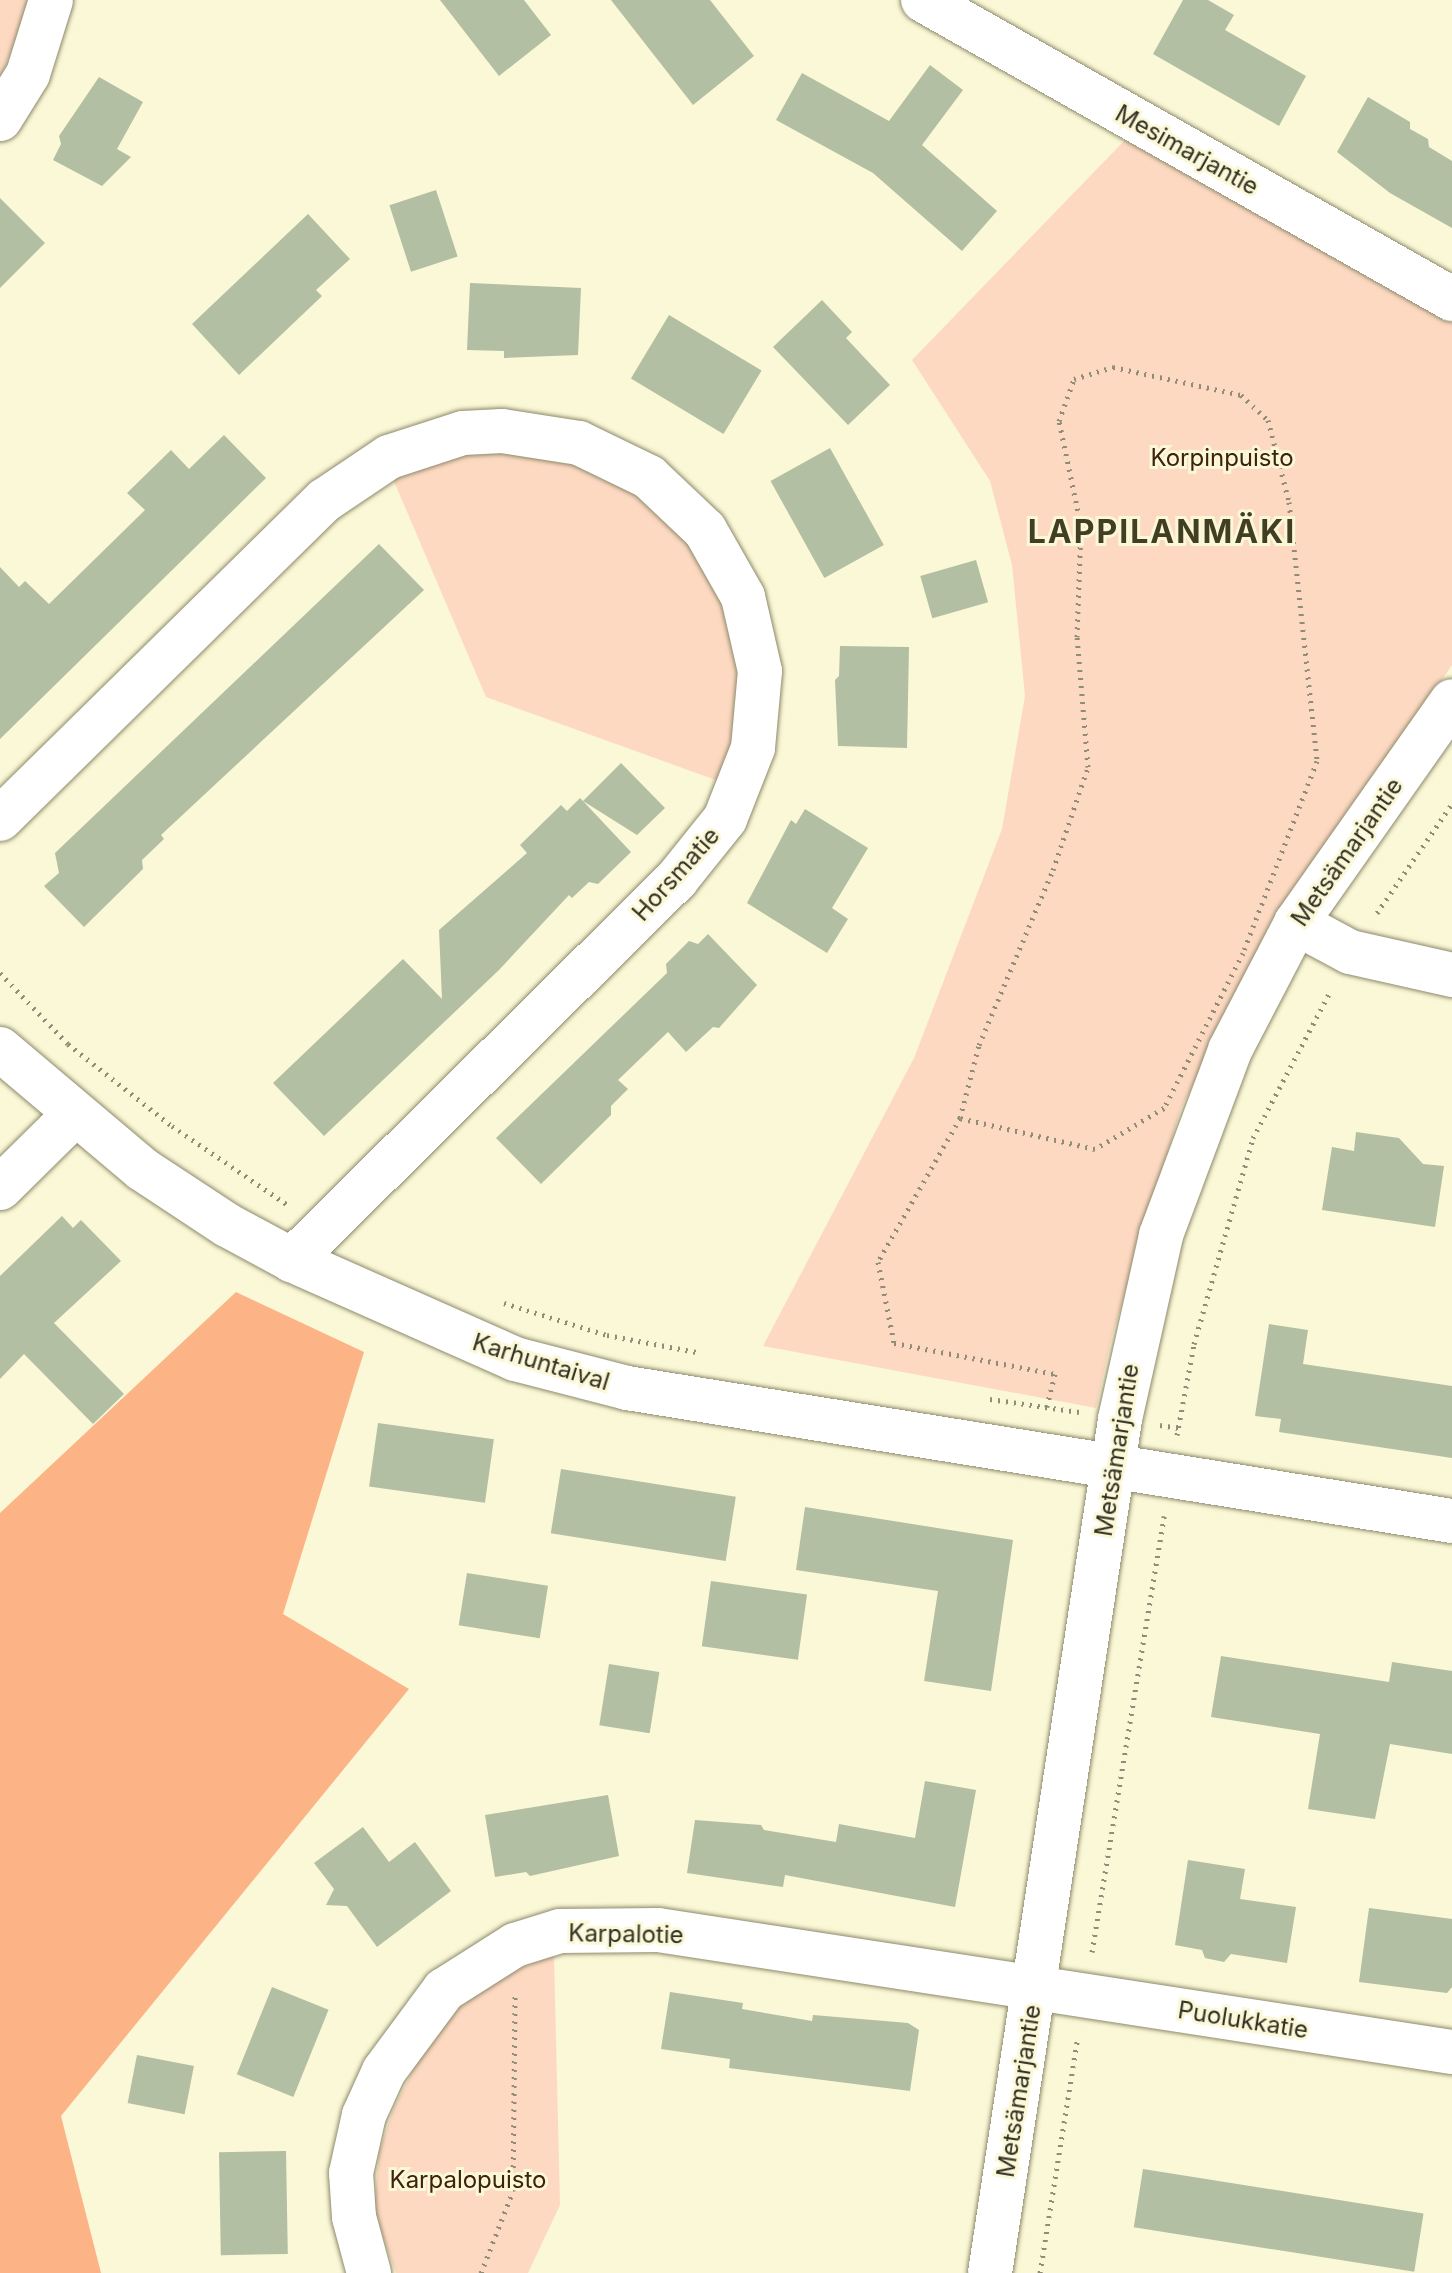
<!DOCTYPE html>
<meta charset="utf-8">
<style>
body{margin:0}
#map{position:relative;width:1452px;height:2273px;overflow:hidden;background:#fbf8d7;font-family:Inter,sans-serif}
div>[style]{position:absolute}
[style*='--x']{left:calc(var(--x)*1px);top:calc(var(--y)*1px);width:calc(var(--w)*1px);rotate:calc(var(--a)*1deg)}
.green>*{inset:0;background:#fed9c2}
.forest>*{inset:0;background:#fcb487}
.building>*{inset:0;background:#b2bfa2;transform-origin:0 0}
.path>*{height:5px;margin-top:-2.5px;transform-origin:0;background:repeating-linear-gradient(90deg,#8f8d78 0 2px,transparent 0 8px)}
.roads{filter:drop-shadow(0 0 2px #8d8a6c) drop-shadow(0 0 2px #8d8a6c)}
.minor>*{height:44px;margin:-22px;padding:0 22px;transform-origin:22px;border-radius:22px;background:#fff}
span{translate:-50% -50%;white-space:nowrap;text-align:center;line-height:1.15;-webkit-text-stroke:6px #fbf8d7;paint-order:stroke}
.street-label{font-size:24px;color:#313024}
.park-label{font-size:24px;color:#3e210e}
.district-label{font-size:32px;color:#413e23;font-weight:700;letter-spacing:2px}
</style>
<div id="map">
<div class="green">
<div style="clip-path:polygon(0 0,32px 0,0 79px)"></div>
<div style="clip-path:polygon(1125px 140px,1452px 322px,1452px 665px,1274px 925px,1181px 1108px,1112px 1336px,1096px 1408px,763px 1346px,914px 1058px,1002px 829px,1025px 696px,1012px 565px,990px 481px,912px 360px)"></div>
<div style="clip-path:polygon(458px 452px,534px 453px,585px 467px,626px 486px,667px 517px,696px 553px,729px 614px,742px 686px,724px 783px,486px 697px,393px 479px)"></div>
<div style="clip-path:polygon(554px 1956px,560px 2205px,528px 2273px,396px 2273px,374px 2211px,379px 2153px,393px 2110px,429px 2038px,455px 2010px,495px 1977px)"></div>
</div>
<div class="forest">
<div style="clip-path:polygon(236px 1292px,364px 1352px,283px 1614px,409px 1689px,61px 2116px,101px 2273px,0 2273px,0 1513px)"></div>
</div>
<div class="building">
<div style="clip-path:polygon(440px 0,524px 0,551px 35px,499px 76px)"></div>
<div style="clip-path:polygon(611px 0,710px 0,754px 56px,693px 105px)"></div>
<div style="clip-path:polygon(1183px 0,1208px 0,1234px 15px,1225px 30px,1306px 76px,1279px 126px,1153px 54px)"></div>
<div style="clip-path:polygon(930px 65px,963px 90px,922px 145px,997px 211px,962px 251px,873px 173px,776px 120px,802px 73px,889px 121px)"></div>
<div style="clip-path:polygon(99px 77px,143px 102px,117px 149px,131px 157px,102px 186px,53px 160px,61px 144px,59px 136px)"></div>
<div style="clip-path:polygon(1368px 97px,1410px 122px,1410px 129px,1428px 139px,1429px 147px,1452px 161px,1452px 228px,1390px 193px,1337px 152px)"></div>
<div style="left:436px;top:190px;width:70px;height:49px;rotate:72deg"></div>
<div style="clip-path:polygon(0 198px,45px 243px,0 288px)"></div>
<div style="clip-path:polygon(308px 214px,350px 259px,316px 290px,322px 296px,239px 375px,192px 324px)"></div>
<div style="clip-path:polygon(470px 283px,581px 288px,578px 355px,504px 358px,504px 351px,467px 350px)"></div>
<div style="clip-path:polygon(822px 300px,852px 332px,846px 338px,890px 385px,848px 425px,773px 347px)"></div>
<div style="left:669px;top:315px;width:108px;height:74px;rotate:31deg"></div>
<div style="clip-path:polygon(224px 435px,266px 478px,0 739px,0 567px,19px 587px,25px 581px,49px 604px,145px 510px,127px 493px,171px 450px,189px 469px)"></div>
<div style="left:830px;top:448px;width:111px;height:68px;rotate:61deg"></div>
<div style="clip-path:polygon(379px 544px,424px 590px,161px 835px,164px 839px,142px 860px,143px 869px,84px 927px,44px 886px,59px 873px,55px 853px)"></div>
<div style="left:976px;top:560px;width:44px;height:58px;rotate:74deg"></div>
<div style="clip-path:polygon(840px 646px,909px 647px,907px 748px,838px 746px,835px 680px,839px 676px)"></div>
<div style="clip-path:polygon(621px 763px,665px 808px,637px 835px,583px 801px,631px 852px,598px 884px,589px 882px,572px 898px,569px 895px,499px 970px,324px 1136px,273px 1083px,403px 959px,442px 999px,439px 930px,527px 853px,520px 845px,561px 805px,567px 811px,580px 798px,583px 801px)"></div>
<div style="clip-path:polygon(805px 809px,868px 848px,832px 908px,848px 919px,827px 953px,747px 903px,791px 820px,796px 824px)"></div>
<div style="clip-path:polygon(708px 934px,757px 985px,719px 1028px,713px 1027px,686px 1052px,668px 1032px,618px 1080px,628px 1089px,611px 1106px,611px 1115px,541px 1184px,496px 1138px,667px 973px,666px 964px,689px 941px,698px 944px)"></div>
<div style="clip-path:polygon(1356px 1132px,1399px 1138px,1423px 1164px,1444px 1166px,1435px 1227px,1322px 1210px,1332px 1147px,1354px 1151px)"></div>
<div style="clip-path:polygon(62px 1216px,73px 1228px,81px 1220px,121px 1261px,54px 1323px,124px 1394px,93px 1424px,24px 1354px,0 1379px,0 1276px)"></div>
<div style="clip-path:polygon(1269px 1324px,1308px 1330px,1303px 1364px,1452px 1386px,1452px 1458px,1279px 1432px,1281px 1419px,1255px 1416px)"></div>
<div style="left:378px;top:1423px;width:117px;height:64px;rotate:8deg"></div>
<div style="left:561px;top:1469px;width:177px;height:65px;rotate:9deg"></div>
<div style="clip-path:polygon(805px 1507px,1013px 1540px,991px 1691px,924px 1681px,938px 1591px,796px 1570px)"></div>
<div style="left:467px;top:1573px;width:82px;height:53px;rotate:9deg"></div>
<div style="left:711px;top:1581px;width:97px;height:66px;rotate:8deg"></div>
<div style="clip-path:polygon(1221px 1656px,1389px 1682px,1392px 1662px,1452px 1671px,1452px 1754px,1390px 1744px,1375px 1819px,1308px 1809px,1320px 1734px,1211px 1717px)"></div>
<div style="left:609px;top:1664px;width:51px;height:62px;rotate:9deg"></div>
<div style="clip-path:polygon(925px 1781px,976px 1790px,955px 1907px,785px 1875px,783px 1887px,687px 1873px,695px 1820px,761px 1825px,764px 1830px,836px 1842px,839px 1824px,915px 1838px)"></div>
<div style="clip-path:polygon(608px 1795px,619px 1856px,530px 1876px,526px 1872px,495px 1877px,485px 1815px)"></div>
<div style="clip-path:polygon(363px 1827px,389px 1862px,415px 1842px,451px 1891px,377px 1947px,347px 1906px,326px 1905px,334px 1889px,314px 1863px)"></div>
<div style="clip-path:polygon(1188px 1860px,1245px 1869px,1240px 1899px,1296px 1907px,1287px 1963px,1231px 1954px,1224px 1962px,1205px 1958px,1202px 1950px,1175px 1945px)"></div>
<div style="clip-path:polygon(1369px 1908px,1452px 1919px,1452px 1987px,1447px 1993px,1359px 1982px)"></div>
<div style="left:272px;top:1987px;width:61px;height:94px;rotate:22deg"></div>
<div style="clip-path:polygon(670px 1992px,743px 2003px,742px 2009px,812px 2021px,813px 2015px,908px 2023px,919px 2030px,910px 2091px,729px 2068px,730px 2059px,661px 2049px)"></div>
<div style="left:137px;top:2055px;width:58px;height:49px;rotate:11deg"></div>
<div style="left:286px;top:2151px;width:103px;height:67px;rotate:89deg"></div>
<div style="left:1143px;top:2169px;width:284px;height:59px;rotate:9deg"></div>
</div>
<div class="path">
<div style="--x:1113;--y:367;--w:131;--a:12.3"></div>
<div style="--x:1241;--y:395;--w:37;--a:43"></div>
<div style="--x:1268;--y:420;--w:85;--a:75.6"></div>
<div style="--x:1289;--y:502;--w:261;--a:83.8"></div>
<div style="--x:1317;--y:761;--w:206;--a:111.1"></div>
<div style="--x:1243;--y:953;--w:174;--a:117"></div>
<div style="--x:1164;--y:1108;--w:80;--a:149.3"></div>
<div style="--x:1095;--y:1149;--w:139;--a:-167.1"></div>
<div style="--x:960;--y:1118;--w:75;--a:-75.4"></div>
<div style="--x:979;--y:1045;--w:190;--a:-67.1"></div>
<div style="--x:1053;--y:870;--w:109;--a:-71.2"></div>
<div style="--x:1088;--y:767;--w:130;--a:-94.8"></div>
<div style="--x:1077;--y:637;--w:111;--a:-87.9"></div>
<div style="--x:1081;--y:526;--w:107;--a:-101.8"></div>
<div style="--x:1059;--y:421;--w:45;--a:-70.3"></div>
<div style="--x:1074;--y:379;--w:41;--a:-17.1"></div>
<div style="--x:1377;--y:913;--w:132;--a:-55.5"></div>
<div style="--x:0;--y:973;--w:98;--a:46.2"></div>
<div style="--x:68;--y:1044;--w:132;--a:38.3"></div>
<div style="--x:172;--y:1126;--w:140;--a:34.3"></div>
<div style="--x:960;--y:1118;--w:166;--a:119.7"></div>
<div style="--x:878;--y:1262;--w:83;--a:78.8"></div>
<div style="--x:894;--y:1343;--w:164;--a:10.9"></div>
<div style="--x:1055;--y:1374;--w:34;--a:104"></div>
<div style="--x:504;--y:1303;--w:108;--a:17.3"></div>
<div style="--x:607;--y:1335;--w:91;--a:10.8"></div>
<div style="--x:990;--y:1399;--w:90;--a:8.3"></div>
<div style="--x:1160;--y:1425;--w:19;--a:9"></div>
<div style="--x:1177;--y:1435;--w:93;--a:-79.4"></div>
<div style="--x:1194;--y:1344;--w:214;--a:-74"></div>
<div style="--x:1253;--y:1138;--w:167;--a:-62.2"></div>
<div style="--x:1092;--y:1952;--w:442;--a:-80.6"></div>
<div style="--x:481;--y:2273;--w:88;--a:-68.7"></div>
<div style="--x:513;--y:2191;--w:195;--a:-89.4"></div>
<div style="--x:1040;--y:2273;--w:239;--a:-80.9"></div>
</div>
<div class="roads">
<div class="minor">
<div style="--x:923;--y:0;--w:608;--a:29.48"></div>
<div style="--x:0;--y:119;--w:53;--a:-58.1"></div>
<div style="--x:28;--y:74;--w:77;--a:-72.7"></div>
<div style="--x:0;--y:819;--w:455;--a:-44.5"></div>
<div style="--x:325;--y:500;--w:77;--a:-33.9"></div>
<div style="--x:389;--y:457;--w:78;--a:-18"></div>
<div style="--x:463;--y:433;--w:39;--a:-3"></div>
<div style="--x:502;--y:431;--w:78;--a:8.9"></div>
<div style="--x:579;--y:443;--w:78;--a:25.9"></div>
<div style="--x:649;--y:477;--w:77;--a:43.4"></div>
<div style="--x:705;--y:530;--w:77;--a:60.4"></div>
<div style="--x:743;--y:597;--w:76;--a:77.1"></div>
<div style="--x:760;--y:671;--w:77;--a:95.2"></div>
<div style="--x:753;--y:748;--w:76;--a:111.5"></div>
<div style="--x:725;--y:819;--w:77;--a:128.7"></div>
<div style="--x:677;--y:879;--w:542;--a:135.3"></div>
<div style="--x:1296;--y:923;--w:61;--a:28.2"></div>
<div style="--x:1350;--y:952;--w:105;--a:12.7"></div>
<div style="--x:0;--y:1049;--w:186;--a:40.2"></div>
<div style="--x:142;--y:1169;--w:102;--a:33.4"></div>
<div style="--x:227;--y:1225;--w:74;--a:28.3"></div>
<div style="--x:292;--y:1260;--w:244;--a:23.9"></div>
<div style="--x:515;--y:1359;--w:116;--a:14.5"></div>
<div style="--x:627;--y:1388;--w:836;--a:9.16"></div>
<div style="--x:0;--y:1188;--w:105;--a:-44.6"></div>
<div style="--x:369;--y:2273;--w:58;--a:-105"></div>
<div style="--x:354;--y:2217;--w:44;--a:-93.9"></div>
<div style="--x:351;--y:2173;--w:59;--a:-77.4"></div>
<div style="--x:364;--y:2115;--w:48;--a:-65.6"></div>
<div style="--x:384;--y:2071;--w:101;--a:-53.5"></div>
<div style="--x:444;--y:1990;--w:84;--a:-32.4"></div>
<div style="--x:515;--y:1945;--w:47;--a:-17.3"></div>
<div style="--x:560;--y:1931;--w:98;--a:-0.6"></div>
<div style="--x:658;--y:1930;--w:803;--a:8.74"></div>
<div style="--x:990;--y:2273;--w:864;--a:-81.34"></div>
<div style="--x:1120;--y:1419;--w:189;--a:-77.4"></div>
<div style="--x:1161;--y:1235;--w:197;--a:-69.5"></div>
<div style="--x:1230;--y:1050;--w:143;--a:-62.5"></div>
<div style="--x:1296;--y:923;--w:271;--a:-54.9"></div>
</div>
</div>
<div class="street-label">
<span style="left:1187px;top:150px;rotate:29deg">Mesimarjantie</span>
<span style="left:1347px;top:852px;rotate:-55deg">Metsämarjantie</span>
<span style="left:676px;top:874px;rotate:-48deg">Horsmatie</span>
<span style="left:541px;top:1362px;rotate:17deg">Karhuntaival</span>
<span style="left:1117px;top:1450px;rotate:-81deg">Metsämarjantie</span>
<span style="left:626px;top:1934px;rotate:1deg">Karpalotie</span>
<span style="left:1243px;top:2020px;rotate:9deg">Puolukkatie</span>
<span style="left:1019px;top:2091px;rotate:-81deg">Metsämarjantie</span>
</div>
<div class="park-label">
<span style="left:1222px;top:458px">Korpinpuisto</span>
<span style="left:468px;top:2180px">Karpalopuisto</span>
</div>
<div class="district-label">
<span style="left:1162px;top:532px">LAPPILANMÄKI</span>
</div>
</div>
